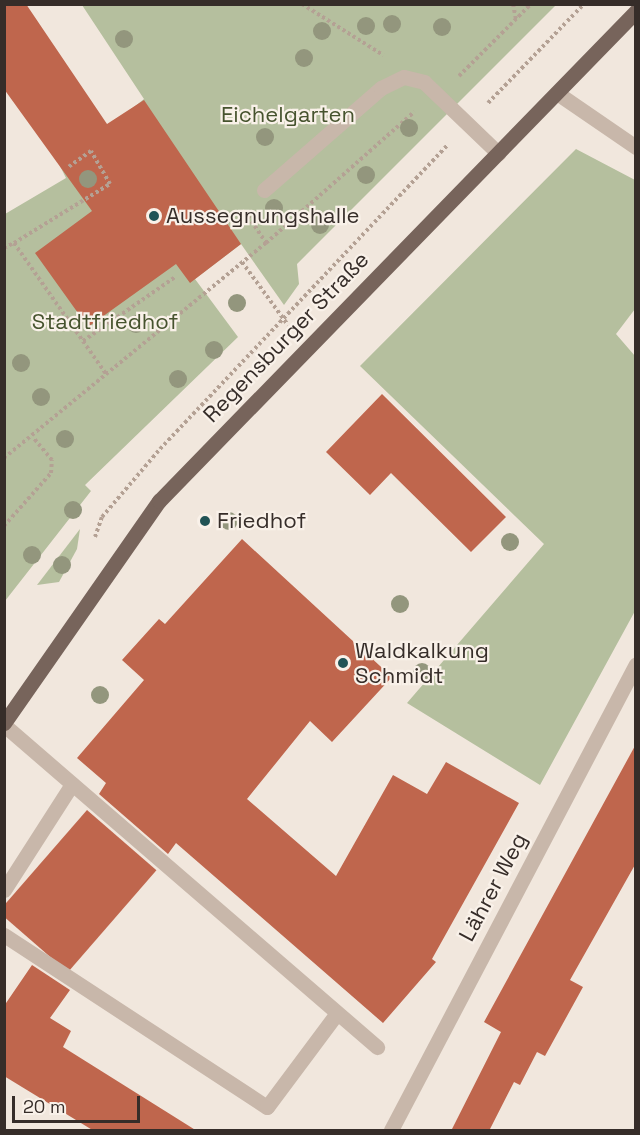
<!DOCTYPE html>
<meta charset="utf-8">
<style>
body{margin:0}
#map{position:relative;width:640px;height:1135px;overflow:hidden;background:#f1e7dd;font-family:"Space Grotesk",sans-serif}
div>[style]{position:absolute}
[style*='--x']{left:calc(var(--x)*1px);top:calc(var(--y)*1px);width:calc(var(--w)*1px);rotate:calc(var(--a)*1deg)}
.green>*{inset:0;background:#b5bf9e}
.building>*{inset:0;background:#bf664d;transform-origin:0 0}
.path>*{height:4px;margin-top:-2px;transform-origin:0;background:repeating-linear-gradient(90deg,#b4a194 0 3px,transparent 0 6px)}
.minor>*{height:15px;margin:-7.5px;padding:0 7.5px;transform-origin:7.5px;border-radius:7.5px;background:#c8b7aa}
.major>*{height:15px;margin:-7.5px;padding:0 7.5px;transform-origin:7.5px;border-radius:7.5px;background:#77645b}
.trees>*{width:18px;height:18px;margin:-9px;border-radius:50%;background:#93967d}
.dots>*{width:16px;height:16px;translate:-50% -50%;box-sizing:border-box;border:3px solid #f9f1e9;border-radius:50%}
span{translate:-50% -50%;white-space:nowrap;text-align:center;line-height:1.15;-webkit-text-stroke:4.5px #f9f1e9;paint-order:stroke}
.park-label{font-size:22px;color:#46532e}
.poi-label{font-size:22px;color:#362d29}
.left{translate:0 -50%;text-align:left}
.street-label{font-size:22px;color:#362d29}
.frame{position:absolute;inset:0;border:6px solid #362d29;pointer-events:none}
.scale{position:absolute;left:12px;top:1096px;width:128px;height:27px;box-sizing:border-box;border:3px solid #362d29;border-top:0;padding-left:8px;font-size:18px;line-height:21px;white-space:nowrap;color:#362d29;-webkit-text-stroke:4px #f9f1e9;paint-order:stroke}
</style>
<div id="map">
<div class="green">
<div style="clip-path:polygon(82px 5px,556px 5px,297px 264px,299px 284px,284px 305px,241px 244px,195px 279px,238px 337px,85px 485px,91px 491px,5px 601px,5px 214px,66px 178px,60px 166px,144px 99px)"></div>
<div style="clip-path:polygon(576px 149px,635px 180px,635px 309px,616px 334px,635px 356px,635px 611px,540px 785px,407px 703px,544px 544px,360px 366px)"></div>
<div style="clip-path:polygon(80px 529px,77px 549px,59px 582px,37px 585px)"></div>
</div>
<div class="building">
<div style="clip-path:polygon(4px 4px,26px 4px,107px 124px,144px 100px,241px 244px,190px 283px,176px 264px,88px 327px,35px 253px,92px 211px,4px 89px)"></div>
<div style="clip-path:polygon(382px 394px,506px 517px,471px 552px,391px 473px,370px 495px,326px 452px)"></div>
<div style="clip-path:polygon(242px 539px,392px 677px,332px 742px,310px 721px,247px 799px,336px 876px,393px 775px,427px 794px,446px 762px,519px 803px,432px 959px,436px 962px,383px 1023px,176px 843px,168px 854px,99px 794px,106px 783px,77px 758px,144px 680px,122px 660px,159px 619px,165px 624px)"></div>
<div style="clip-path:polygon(636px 744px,636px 863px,570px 980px,583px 987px,545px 1056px,537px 1052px,520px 1085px,514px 1082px,489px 1131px,451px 1131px,501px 1032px,484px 1022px)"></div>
<div style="left:87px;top:810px;width:92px;height:135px;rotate:41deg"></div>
<div style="clip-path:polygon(32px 965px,70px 990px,50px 1018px,71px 1031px,63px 1047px,197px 1131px,94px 1131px,4px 1076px,4px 1006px)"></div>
</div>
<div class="path">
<div style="--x:302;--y:4;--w:96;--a:32.2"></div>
<div style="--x:513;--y:4;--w:16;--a:79"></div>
<div style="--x:459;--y:76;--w:102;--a:-45"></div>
<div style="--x:488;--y:103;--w:138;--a:-45.9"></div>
<div style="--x:248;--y:216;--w:32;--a:56"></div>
<div style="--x:14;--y:243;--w:113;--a:-31.6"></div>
<div style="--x:110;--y:184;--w:38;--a:-120"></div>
<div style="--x:91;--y:151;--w:28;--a:145"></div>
<div style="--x:4;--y:248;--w:11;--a:-27"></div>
<div style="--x:14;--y:243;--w:160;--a:54.9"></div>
<div style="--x:242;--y:262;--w:78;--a:53.9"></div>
<div style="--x:83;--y:341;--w:112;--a:-34.8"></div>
<div style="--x:4;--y:458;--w:339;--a:-39.4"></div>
<div style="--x:266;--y:243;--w:198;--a:-41.5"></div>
<div style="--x:4;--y:526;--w:71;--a:-48.4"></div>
<div style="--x:51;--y:473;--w:13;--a:-86"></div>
<div style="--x:52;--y:460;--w:30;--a:-130"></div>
<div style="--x:95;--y:537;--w:21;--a:-71"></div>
<div style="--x:102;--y:517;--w:89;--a:-49.5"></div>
<div style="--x:160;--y:449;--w:418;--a:-46.6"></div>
</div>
<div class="minor">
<div style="--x:557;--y:93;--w:96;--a:34.4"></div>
<div style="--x:264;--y:190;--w:155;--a:-41.1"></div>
<div style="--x:381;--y:88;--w:25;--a:-26"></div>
<div style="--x:404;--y:77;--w:21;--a:14"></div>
<div style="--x:424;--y:82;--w:103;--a:43.8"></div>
<div style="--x:4;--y:725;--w:493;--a:40.8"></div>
<div style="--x:4;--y:890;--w:126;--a:-57.3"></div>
<div style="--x:4;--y:935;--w:314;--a:33.2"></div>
<div style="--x:267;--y:1107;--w:117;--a:-53.3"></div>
<div style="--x:391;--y:1130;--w:526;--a:-62.27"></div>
</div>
<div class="major">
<div style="--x:4;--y:723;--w:271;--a:-55.1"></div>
<div style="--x:159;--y:501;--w:684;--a:-45.77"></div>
</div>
<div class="trees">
<div style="left:392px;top:24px"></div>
<div style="left:366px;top:26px"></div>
<div style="left:442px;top:27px"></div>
<div style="left:322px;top:31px"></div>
<div style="left:124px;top:39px"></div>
<div style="left:304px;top:58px"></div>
<div style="left:409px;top:128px"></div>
<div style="left:265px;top:137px"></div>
<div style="left:366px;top:175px"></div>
<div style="left:88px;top:179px"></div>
<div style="left:274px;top:208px"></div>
<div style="left:320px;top:225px"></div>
<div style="left:237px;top:303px"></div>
<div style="left:136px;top:324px"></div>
<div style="left:214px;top:350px"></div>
<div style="left:21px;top:363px"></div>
<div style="left:178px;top:379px"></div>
<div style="left:41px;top:397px"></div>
<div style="left:65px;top:439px"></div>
<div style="left:73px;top:510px"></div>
<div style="left:229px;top:521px"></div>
<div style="left:510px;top:542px"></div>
<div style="left:32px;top:555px"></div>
<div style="left:62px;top:565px"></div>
<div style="left:400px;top:604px"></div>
<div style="left:422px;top:672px"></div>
<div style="left:100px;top:695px"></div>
</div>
<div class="dots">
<div style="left:154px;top:216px;background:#215355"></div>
<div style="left:205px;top:521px;background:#215355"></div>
<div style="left:343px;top:663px;background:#215355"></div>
</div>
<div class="park-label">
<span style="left:288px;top:115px">Eichelgarten</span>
<span style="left:105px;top:322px">Stadtfriedhof</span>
</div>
<div class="poi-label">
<span class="left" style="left:166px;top:216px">Aussegnungshalle</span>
<span class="left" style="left:217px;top:521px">Friedhof</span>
<span class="left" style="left:355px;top:663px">Waldkalkung<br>Schmidt</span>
</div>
<div class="street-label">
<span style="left:286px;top:337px;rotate:-46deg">Regensburger Straße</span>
<span style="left:493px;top:887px;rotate:-62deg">Lährer Weg</span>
</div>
<div class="frame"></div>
<div class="scale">20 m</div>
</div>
